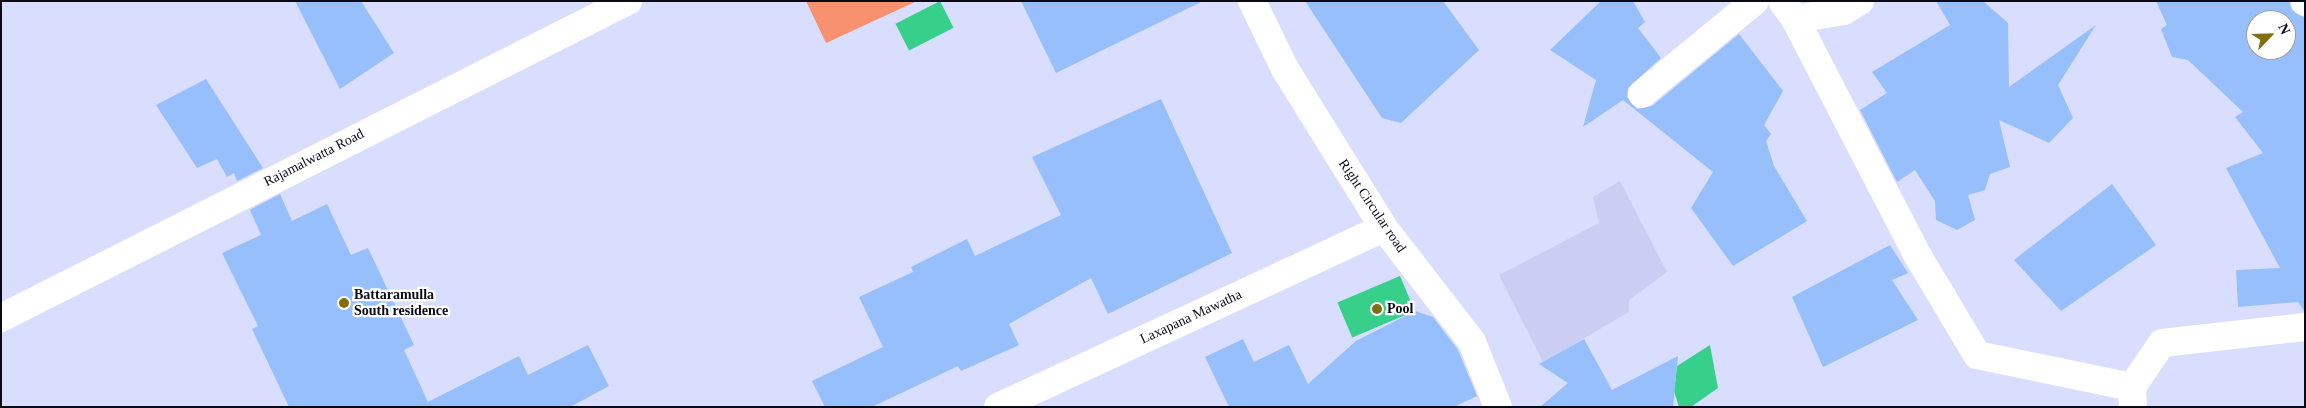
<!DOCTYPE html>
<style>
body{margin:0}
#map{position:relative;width:2306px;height:408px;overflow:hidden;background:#d9defe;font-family:Georgia,serif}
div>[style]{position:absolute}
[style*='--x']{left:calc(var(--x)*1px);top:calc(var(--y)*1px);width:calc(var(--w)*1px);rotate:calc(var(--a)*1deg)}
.built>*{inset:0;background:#c9cef2}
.green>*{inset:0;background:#f79170}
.water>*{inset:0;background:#36d08b;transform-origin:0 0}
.building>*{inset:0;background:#97bffb}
.minor>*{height:28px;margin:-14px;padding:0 14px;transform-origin:14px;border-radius:14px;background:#fff}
.dots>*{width:14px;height:14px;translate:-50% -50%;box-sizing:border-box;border:2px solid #fff;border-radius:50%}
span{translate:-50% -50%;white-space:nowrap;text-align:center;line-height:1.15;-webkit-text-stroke:4.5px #fff;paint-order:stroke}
.street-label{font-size:14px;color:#090a16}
.poi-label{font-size:14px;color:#090a16;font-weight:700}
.left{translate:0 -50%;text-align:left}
.frame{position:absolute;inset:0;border:2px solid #090a16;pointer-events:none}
.north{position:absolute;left:2246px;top:10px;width:50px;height:50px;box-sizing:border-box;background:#fff;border:1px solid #9d9da2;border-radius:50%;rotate:66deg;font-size:14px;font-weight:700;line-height:20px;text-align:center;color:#090a16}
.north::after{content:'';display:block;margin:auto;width:18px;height:22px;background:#7f6f0d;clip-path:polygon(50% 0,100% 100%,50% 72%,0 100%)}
</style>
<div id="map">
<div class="built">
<div style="clip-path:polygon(1620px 181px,1667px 272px,1629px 300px,1629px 312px,1543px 362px,1499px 275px,1599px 223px,1593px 197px)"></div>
</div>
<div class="green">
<div style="clip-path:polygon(806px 1px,917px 1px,826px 43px)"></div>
</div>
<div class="water">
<div style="left:940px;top:1px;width:30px;height:50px;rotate:63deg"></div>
<div style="left:1400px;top:276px;width:38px;height:68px;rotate:67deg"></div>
<div style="clip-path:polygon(1710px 345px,1718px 388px,1691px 407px,1679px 407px,1674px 391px,1677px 366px)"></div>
</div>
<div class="building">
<div style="clip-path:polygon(295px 1px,361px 1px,394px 53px,340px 89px)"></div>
<div style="clip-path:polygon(1021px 1px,1203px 1px,1056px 73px)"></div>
<div style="clip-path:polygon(1305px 1px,1443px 1px,1479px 50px,1401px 123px,1382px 118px)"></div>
<div style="clip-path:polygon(1601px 1px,1633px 1px,1645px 22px,1638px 28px,1661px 58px,1628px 88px,1627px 97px,1637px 109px,1652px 106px,1739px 34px,1783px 91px,1764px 125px,1771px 134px,1766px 141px,1774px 166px,1807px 221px,1733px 266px,1691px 208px,1713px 172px,1623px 100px,1583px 127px,1596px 80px,1550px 50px)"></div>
<div style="clip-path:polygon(1936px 1px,1983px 1px,2008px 23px,2009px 87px,2096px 25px,2058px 85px,2073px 118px,2049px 143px,1999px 120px,2010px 167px,1990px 174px,1985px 190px,1968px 195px,1975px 220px,1957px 230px,1936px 220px,1935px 201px,1915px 170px,1897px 182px,1860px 110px,1887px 93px,1872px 72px,1950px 25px)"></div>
<div style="clip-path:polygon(evenodd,2156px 1px,2289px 1px,2292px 10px,2304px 17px,2305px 312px,2298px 302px,2238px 307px,2236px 270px,2280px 268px,2226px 168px,2263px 153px,2235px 117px,2243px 112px,2188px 60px,2172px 57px,2161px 29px,2167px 25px,2156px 1px,2256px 20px,2286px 20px,2286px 50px,2256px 50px,2256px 20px)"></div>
<div style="clip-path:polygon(206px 79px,263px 168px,237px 181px,234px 173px,227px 177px,217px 159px,197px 168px,156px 105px)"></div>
<div style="clip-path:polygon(1161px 99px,1232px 253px,1108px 314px,1091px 278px,1009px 324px,1019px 345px,961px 371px,958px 366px,872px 407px,825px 407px,812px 381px,883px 347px,859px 297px,913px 272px,911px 267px,967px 239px,975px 256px,1061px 215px,1032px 157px)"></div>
<div style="clip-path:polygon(2112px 184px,2156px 245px,2061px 311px,2014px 260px)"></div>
<div style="clip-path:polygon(280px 194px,292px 221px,327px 204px,351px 255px,368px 248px,414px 345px,404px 350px,428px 402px,519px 356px,528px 375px,588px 345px,609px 386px,570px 407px,289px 407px,252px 329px,258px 326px,222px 253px,261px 235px,250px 210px)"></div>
<div style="clip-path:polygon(1890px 245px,1908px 273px,1892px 280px,1918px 320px,1823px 367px,1792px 297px)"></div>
<div style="clip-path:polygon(1415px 311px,1433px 317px,1458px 350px,1477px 396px,1454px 407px,1229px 407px,1205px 357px,1243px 339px,1254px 362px,1289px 345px,1308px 384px,1356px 341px)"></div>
<div style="clip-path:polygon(1584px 339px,1612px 390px,1678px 356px,1673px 407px,1540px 407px,1568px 383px,1539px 364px)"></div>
</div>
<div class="minor">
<div style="--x:1252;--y:1;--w:76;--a:64.1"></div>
<div style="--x:1285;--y:69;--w:187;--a:58.1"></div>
<div style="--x:1384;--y:228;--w:144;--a:52.3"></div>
<div style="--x:1472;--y:342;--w:70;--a:68.2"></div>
<div style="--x:1782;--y:1;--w:22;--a:54"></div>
<div style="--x:1795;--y:19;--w:267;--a:62.6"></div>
<div style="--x:1918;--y:256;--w:115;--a:59.2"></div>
<div style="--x:1977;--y:355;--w:158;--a:11.7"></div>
<div style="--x:2305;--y:1;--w:1;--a:90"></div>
<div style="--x:1795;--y:19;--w:50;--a:-9.3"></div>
<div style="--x:1844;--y:11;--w:19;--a:-32"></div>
<div style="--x:1642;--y:94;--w:146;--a:-39.5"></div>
<div style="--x:1;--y:318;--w:703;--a:-26.82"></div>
<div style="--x:998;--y:407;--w:425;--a:-24.9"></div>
<div style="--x:2133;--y:407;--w:20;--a:-93"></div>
<div style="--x:2132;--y:387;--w:53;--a:-55.7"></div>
<div style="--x:2162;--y:343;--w:144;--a:-6.4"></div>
</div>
<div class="dots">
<div style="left:344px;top:303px;background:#7f6f0d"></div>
<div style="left:1377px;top:309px;background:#7f6f0d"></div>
</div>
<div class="street-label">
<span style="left:314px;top:158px;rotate:-27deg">Rajamalwatta Road</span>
<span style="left:1372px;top:206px;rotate:56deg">Right Circular road</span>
<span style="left:1191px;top:317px;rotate:-25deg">Laxapana Mawatha</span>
</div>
<div class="poi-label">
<span class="left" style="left:354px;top:303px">Battaramulla<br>South residence</span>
<span class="left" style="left:1387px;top:309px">Pool</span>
</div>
<div class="frame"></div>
<div class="north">N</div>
</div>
